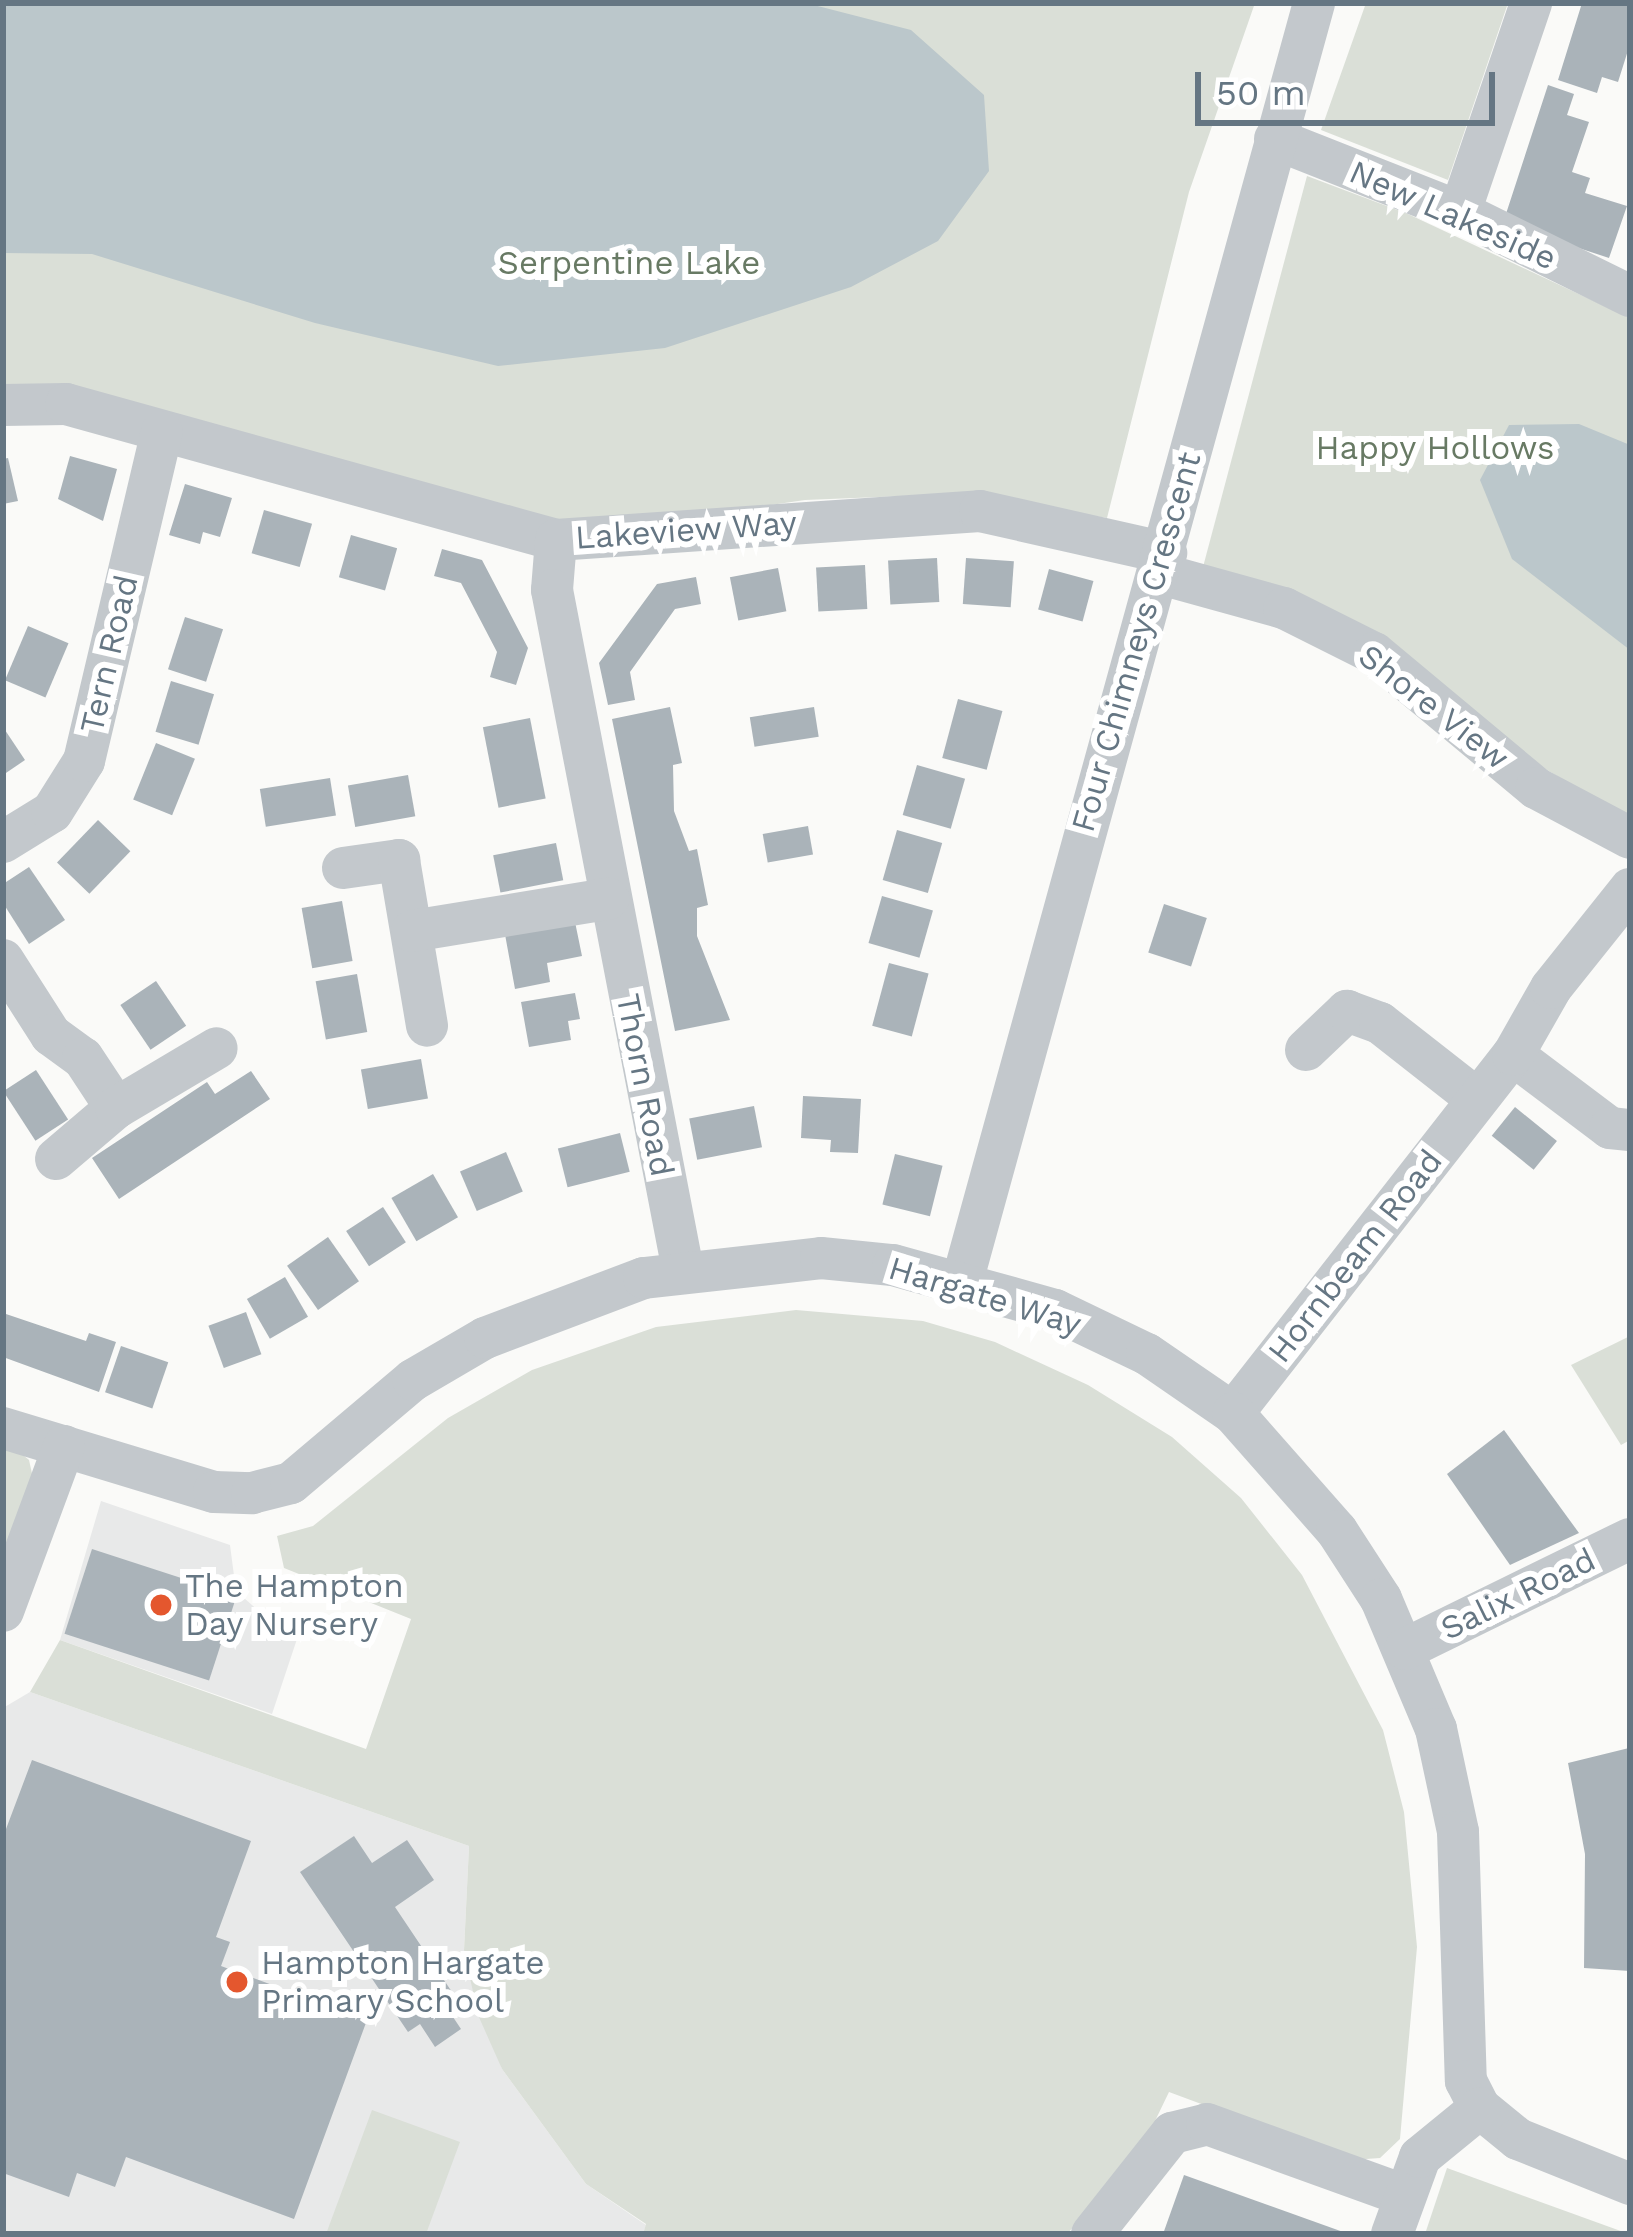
<!DOCTYPE html>
<style>
body{margin:0}
#map{position:relative;width:1633px;height:2237px;overflow:hidden;background:#fafaf8;font-family:"Work Sans",sans-serif}
div>[style]{position:absolute}
[style*='--x']{left:calc(var(--x)*1px);top:calc(var(--y)*1px);width:calc(var(--w)*1px);rotate:calc(var(--a)*1deg)}
.built>*{inset:0;background:#e8e9e9}
.green>*{inset:0;background:#dadfd7}
.water>*{inset:0;background:#bbc7cb}
.building>*{inset:0;background:#aab3b9;transform-origin:0 0}
.minor>*{height:42px;margin:-21px;padding:0 21px;transform-origin:21px;border-radius:21px;background:#c3c8cc}
.dots>*{width:33px;height:33px;translate:-50% -50%;box-sizing:border-box;border:6px solid #fff;border-radius:50%}
span{translate:-50% -50%;white-space:nowrap;text-align:center;line-height:1.15;-webkit-text-stroke:12px #fff;paint-order:stroke}
.street-label{font-size:33px;color:#657683}
.park-label{font-size:33px;color:#687a64}
.poi-label{font-size:33px;color:#657683}
.left{translate:0 -50%;text-align:left}
.frame{position:absolute;inset:0;border:6px solid #657683;pointer-events:none}
.scale{position:absolute;left:1195px;top:72px;width:300px;height:54px;box-sizing:border-box;border:6px solid #657683;border-top:0;padding-left:15px;font-size:36px;line-height:42px;white-space:nowrap;color:#657683;-webkit-text-stroke:9px #fff;paint-order:stroke}
</style>
<div id="map">
<div class="built">
<div style="clip-path:polygon(101px 1501px,230px 1545px,236px 1591px,268px 1619px,300px 1630px,272px 1714px,60px 1640px)"></div>
<div style="clip-path:polygon(30px 1692px,469px 1846px,464px 1950px,502px 2069px,586px 2184px,646px 2225px,643px 2234px,3px 2234px,3px 1708px)"></div>
</div>
<div class="green">
<div style="clip-path:polygon(3px 3px,1255px 3px,1189px 192px,1107px 518px,953px 494px,805px 500px,647px 523px,557px 521px,3px 390px)"></div>
<div style="clip-path:polygon(1366px 3px,1508px 3px,1448px 180px,1321px 130px)"></div>
<div style="clip-path:polygon(1307px 176px,1408px 214px,1630px 318px,1630px 819px,1203px 567px)"></div>
<div style="clip-path:polygon(796px 1310px,923px 1321px,995px 1342px,1088px 1385px,1172px 1437px,1241px 1498px,1302px 1575px,1383px 1730px,1404px 1812px,1417px 1947px,1400px 2139px,1380px 2158px,1352px 2160px,1169px 2092px,1141px 2150px,1067px 2234px,643px 2234px,646px 2224px,586px 2184px,502px 2069px,478px 2015px,464px 1950px,469px 1846px,30px 1692px,60px 1640px,366px 1749px,411px 1619px,284px 1568px,277px 1536px,313px 1526px,448px 1418px,532px 1370px,656px 1327px)"></div>
<div style="clip-path:polygon(1630px 1336px,1630px 1440px,1621px 1445px,1571px 1365px)"></div>
<div style="clip-path:polygon(3px 1438px,29px 1460px,33px 1478px,3px 1556px)"></div>
<div style="clip-path:polygon(372px 2110px,460px 2142px,426px 2234px,326px 2234px)"></div>
<div style="clip-path:polygon(1447px 2168px,1629px 2234px,1425px 2234px)"></div>
</div>
<div class="water">
<div style="clip-path:polygon(3px 3px,806px 3px,911px 30px,984px 95px,989px 171px,938px 241px,851px 287px,665px 348px,498px 366px,315px 323px,92px 254px,3px 253px)"></div>
<div style="clip-path:polygon(1579px 424px,1630px 445px,1630px 650px,1512px 559px,1480px 480px,1509px 425px)"></div>
</div>
<div class="building">
<div style="clip-path:polygon(1582px 3px,1630px 3px,1630px 44px,1618px 82px,1602px 77px,1597px 93px,1558px 80px)"></div>
<div style="clip-path:polygon(1548px 85px,1574px 94px,1567px 115px,1589px 122px,1572px 172px,1590px 178px,1585px 193px,1627px 206px,1609px 258px,1503px 223px)"></div>
<div style="clip-path:polygon(70px 456px,117px 469px,103px 521px,58px 499px)"></div>
<div style="clip-path:polygon(8px 458px,18px 501px,3px 504px,3px 459px)"></div>
<div style="clip-path:polygon(185px 484px,232px 498px,220px 537px,203px 532px,200px 544px,169px 535px)"></div>
<div style="left:264px;top:510px;width:50px;height:45px;rotate:16deg"></div>
<div style="left:351px;top:535px;width:48px;height:44px;rotate:16deg"></div>
<div style="clip-path:polygon(442px 549px,482px 560px,528px 648px,516px 685px,490px 677px,497px 652px,461px 583px,434px 576px)"></div>
<div style="left:937px;top:558px;width:44px;height:49px;rotate:87deg"></div>
<div style="left:966px;top:558px;width:48px;height:46px;rotate:4deg"></div>
<div style="left:865px;top:565px;width:44px;height:49px;rotate:87deg"></div>
<div style="left:778px;top:568px;width:44px;height:49px;rotate:79deg"></div>
<div style="left:1049px;top:569px;width:46px;height:42px;rotate:15deg"></div>
<div style="clip-path:polygon(696px 577px,701px 604px,675px 609px,630px 672px,635px 700px,608px 705px,599px 663px,657px 584px)"></div>
<div style="left:185px;top:617px;width:40px;height:55px;rotate:18deg"></div>
<div style="left:28px;top:626px;width:44px;height:59px;rotate:23deg"></div>
<div style="left:171px;top:681px;width:45px;height:53px;rotate:17deg"></div>
<div style="left:958px;top:699px;width:46px;height:61px;rotate:15deg"></div>
<div style="clip-path:polygon(670px 707px,682px 763px,673px 765px,674px 811px,689px 851px,697px 849px,708px 905px,697px 908px,697px 936px,730px 1020px,675px 1031px,612px 719px)"></div>
<div style="left:814px;top:707px;width:30px;height:65px;rotate:81deg"></div>
<div style="left:530px;top:718px;width:82px;height:48px;rotate:79deg"></div>
<div style="clip-path:polygon(3px 727px,25px 760px,3px 775px)"></div>
<div style="left:156px;top:743px;width:42px;height:61px;rotate:22deg"></div>
<div style="left:917px;top:765px;width:50px;height:52px;rotate:16deg"></div>
<div style="left:408px;top:775px;width:42px;height:61px;rotate:80deg"></div>
<div style="left:330px;top:778px;width:38px;height:71px;rotate:81deg"></div>
<div style="left:98px;top:820px;width:45px;height:59px;rotate:44deg"></div>
<div style="left:808px;top:826px;width:29px;height:46px;rotate:80deg"></div>
<div style="left:897px;top:830px;width:47px;height:52px;rotate:16deg"></div>
<div style="left:556px;top:843px;width:38px;height:64px;rotate:79deg"></div>
<div style="clip-path:polygon(29px 867px,65px 920px,29px 944px,3px 903px,3px 884px)"></div>
<div style="left:882px;top:896px;width:53px;height:49px;rotate:16deg"></div>
<div style="left:342px;top:901px;width:61px;height:41px;rotate:80deg"></div>
<div style="left:1164px;top:904px;width:45px;height:51px;rotate:18deg"></div>
<div style="clip-path:polygon(574px 917px,582px 956px,547px 963px,550px 982px,515px 989px,504px 929px)"></div>
<div style="left:889px;top:963px;width:41px;height:65px;rotate:15deg"></div>
<div style="left:357px;top:974px;width:59px;height:42px;rotate:80deg"></div>
<div style="left:156px;top:981px;width:54px;height:43px;rotate:56deg"></div>
<div style="clip-path:polygon(575px 993px,580px 1019px,568px 1021px,571px 1040px,529px 1047px,521px 1002px)"></div>
<div style="left:421px;top:1059px;width:40px;height:61px;rotate:80deg"></div>
<div style="left:36px;top:1070px;width:59px;height:39px;rotate:57deg"></div>
<div style="clip-path:polygon(251px 1071px,270px 1099px,119px 1199px,92px 1158px,207px 1082px,215px 1094px)"></div>
<div style="clip-path:polygon(803px 1096px,861px 1099px,858px 1153px,830px 1152px,831px 1140px,801px 1138px)"></div>
<div style="left:754px;top:1106px;width:42px;height:66px;rotate:79deg"></div>
<div style="left:1515px;top:1107px;width:54px;height:37px;rotate:39deg"></div>
<div style="left:620px;top:1133px;width:40px;height:64px;rotate:76deg"></div>
<div style="left:506px;top:1152px;width:43px;height:50px;rotate:67deg"></div>
<div style="left:895px;top:1154px;width:49px;height:52px;rotate:14deg"></div>
<div style="left:433px;top:1174px;width:50px;height:48px;rotate:60deg"></div>
<div style="left:383px;top:1207px;width:42px;height:44px;rotate:57deg"></div>
<div style="left:328px;top:1237px;width:54px;height:50px;rotate:55deg"></div>
<div style="left:285px;top:1277px;width:46px;height:44px;rotate:60deg"></div>
<div style="left:246px;top:1312px;width:45px;height:40px;rotate:70deg"></div>
<div style="clip-path:polygon(3px 1313px,86px 1341px,89px 1333px,116px 1342px,99px 1392px,3px 1357px)"></div>
<div style="left:121px;top:1346px;width:50px;height:49px;rotate:19deg"></div>
<div style="clip-path:polygon(1504px 1430px,1579px 1533px,1510px 1565px,1447px 1474px)"></div>
<div style="left:92px;top:1549px;width:152px;height:89px;rotate:18deg"></div>
<div style="clip-path:polygon(1629px 1748px,1630px 1971px,1584px 1968px,1585px 1854px,1568px 1763px)"></div>
<div style="clip-path:polygon(32px 1760px,251px 1841px,216px 1937px,230px 1942px,221px 1966px,367px 2020px,294px 2219px,126px 2157px,115px 2187px,77px 2173px,69px 2197px,3px 2173px,3px 1837px)"></div>
<div style="clip-path:polygon(354px 1836px,372px 1863px,407px 1840px,434px 1880px,395px 1907px,456px 1998px,445px 2005px,461px 2029px,435px 2047px,420px 2024px,408px 2032px,300px 1872px)"></div>
<div style="clip-path:polygon(1184px 2175px,1346px 2233px,1346px 2234px,1163px 2234px)"></div>
</div>
<div class="minor">
<div style="--x:1275;--y:139;--w:199;--a:21.5"></div>
<div style="--x:1460;--y:212;--w:190;--a:26.3"></div>
<div style="--x:1460;--y:212;--w:221;--a:-71.2"></div>
<div style="--x:3;--y:405;--w:63;--a:-0.9"></div>
<div style="--x:66;--y:404;--w:509;--a:15.51"></div>
<div style="--x:556;--y:540;--w:425;--a:-3.9"></div>
<div style="--x:980;--y:511;--w:191;--a:12.7"></div>
<div style="--x:556;--y:540;--w:50;--a:94.6"></div>
<div style="--x:552;--y:590;--w:693;--a:79.1"></div>
<div style="--x:1161;--y:574;--w:128;--a:15.5"></div>
<div style="--x:1284;--y:608;--w:101;--a:26.6"></div>
<div style="--x:1374;--y:653;--w:211;--a:39.8"></div>
<div style="--x:1536;--y:788;--w:106;--a:28"></div>
<div style="--x:3;--y:842;--w:57;--a:-31.5"></div>
<div style="--x:52;--y:812;--w:60;--a:-57.9"></div>
<div style="--x:84;--y:761;--w:338;--a:-76.7"></div>
<div style="--x:343;--y:868;--w:57;--a:-8.1"></div>
<div style="--x:399;--y:860;--w:168;--a:80.4"></div>
<div style="--x:412;--y:931;--w:199;--a:-9.3"></div>
<div style="--x:3;--y:960;--w:89;--a:57.4"></div>
<div style="--x:51;--y:1035;--w:39;--a:36"></div>
<div style="--x:83;--y:1058;--w:60;--a:56.6"></div>
<div style="--x:1306;--y:1050;--w:57;--a:-43.6"></div>
<div style="--x:1347;--y:1011;--w:35;--a:20"></div>
<div style="--x:1380;--y:1023;--w:123;--a:38.1"></div>
<div style="--x:1513;--y:1055;--w:121;--a:37"></div>
<div style="--x:1610;--y:1128;--w:20;--a:6"></div>
<div style="--x:56;--y:1159;--w:79;--a:-40.4"></div>
<div style="--x:116;--y:1108;--w:117;--a:-30.7"></div>
<div style="--x:962;--y:1282;--w:1327;--a:-74.61"></div>
<div style="--x:1233;--y:1413;--w:454;--a:-52"></div>
<div style="--x:1513;--y:1055;--w:77;--a:-60.4"></div>
<div style="--x:1551;--y:988;--w:127;--a:-51.4"></div>
<div style="--x:3;--y:1428;--w:220;--a:16.9"></div>
<div style="--x:214;--y:1492;--w:38;--a:2"></div>
<div style="--x:252;--y:1493;--w:40;--a:-14.4"></div>
<div style="--x:291;--y:1483;--w:160;--a:-40.2"></div>
<div style="--x:413;--y:1380;--w:83;--a:-30.3"></div>
<div style="--x:485;--y:1338;--w:170;--a:-20.7"></div>
<div style="--x:644;--y:1278;--w:178;--a:-6.4"></div>
<div style="--x:821;--y:1258;--w:72;--a:5.6"></div>
<div style="--x:893;--y:1265;--w:168;--a:15.5"></div>
<div style="--x:1055;--y:1310;--w:102;--a:25.6"></div>
<div style="--x:1147;--y:1354;--w:104;--a:34.5"></div>
<div style="--x:1233;--y:1413;--w:157;--a:48.6"></div>
<div style="--x:1337;--y:1531;--w:81;--a:57.1"></div>
<div style="--x:1381;--y:1599;--w:141;--a:67.1"></div>
<div style="--x:1436;--y:1729;--w:105;--a:77.9"></div>
<div style="--x:1458;--y:1832;--w:249;--a:88.2"></div>
<div style="--x:1466;--y:2081;--w:30;--a:63"></div>
<div style="--x:1480;--y:2108;--w:49;--a:39.2"></div>
<div style="--x:1518;--y:2139;--w:121;--a:21.9"></div>
<div style="--x:3;--y:1611;--w:176;--a:-69.7"></div>
<div style="--x:1405;--y:1649;--w:250;--a:-26.1"></div>
<div style="--x:1092;--y:2234;--w:129;--a:-51.6"></div>
<div style="--x:1172;--y:2133;--w:36;--a:-14"></div>
<div style="--x:1207;--y:2124;--w:208;--a:19.9"></div>
<div style="--x:1392;--y:2234;--w:82;--a:-70"></div>
<div style="--x:1420;--y:2157;--w:77;--a:-39.2"></div>
</div>
<div class="dots">
<div style="left:161px;top:1605px;background:#e4572e"></div>
<div style="left:237px;top:1982px;background:#e4572e"></div>
</div>
<div class="street-label">
<span style="left:1453px;top:215px;rotate:24deg">New Lakeside</span>
<span style="left:686px;top:530px;rotate:-4deg">Lakeview Way</span>
<span style="left:1136px;top:642px;rotate:-74deg">Four Chimneys Crescent</span>
<span style="left:109px;top:654px;rotate:-77deg">Tern Road</span>
<span style="left:1434px;top:707px;rotate:38deg">Shore View</span>
<span style="left:645px;top:1085px;rotate:79deg">Thorn Road</span>
<span style="left:1355px;top:1256px;rotate:-52deg">Hornbeam Road</span>
<span style="left:985px;top:1296px;rotate:17deg">Hargate Way</span>
<span style="left:1518px;top:1594px;rotate:-26deg">Salix Road</span>
</div>
<div class="park-label">
<span style="left:629px;top:263px">Serpentine Lake</span>
<span style="left:1435px;top:448px">Happy Hollows</span>
</div>
<div class="poi-label">
<span class="left" style="left:185px;top:1605px">The Hampton<br>Day Nursery</span>
<span class="left" style="left:261px;top:1982px">Hampton Hargate<br>Primary School</span>
</div>
<div class="frame"></div>
<div class="scale">50 m</div>
</div>
